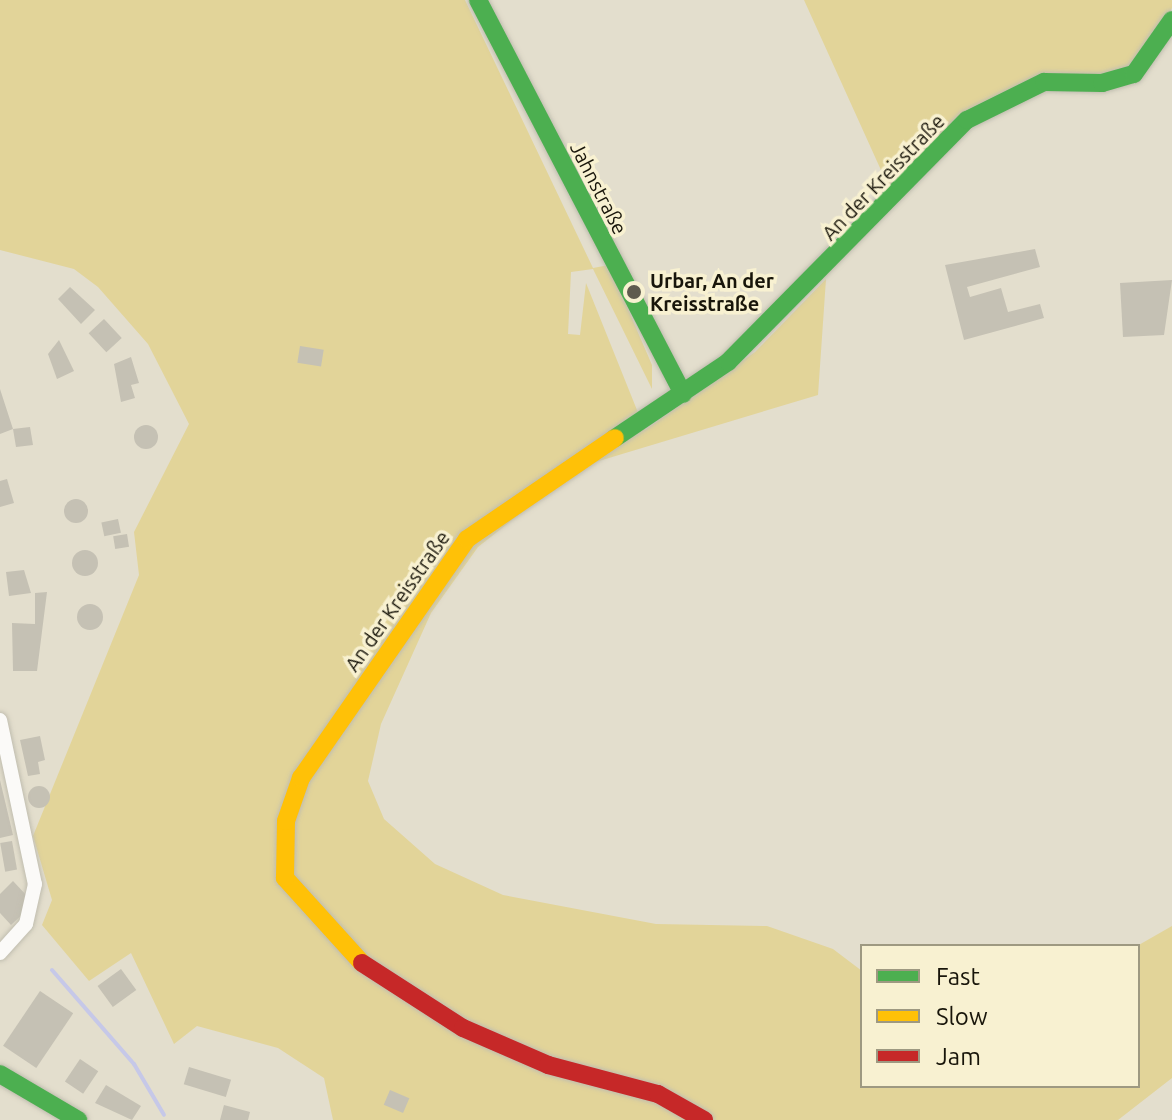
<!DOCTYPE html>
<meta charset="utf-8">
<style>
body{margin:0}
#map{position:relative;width:1172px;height:1120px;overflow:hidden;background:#e3decd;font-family:Ubuntu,sans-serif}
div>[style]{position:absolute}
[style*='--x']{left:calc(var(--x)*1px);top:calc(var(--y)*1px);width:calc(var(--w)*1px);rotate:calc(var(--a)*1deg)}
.green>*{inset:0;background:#e2d499}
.stream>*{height:4px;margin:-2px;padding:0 2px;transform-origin:2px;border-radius:2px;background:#c6c8e8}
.building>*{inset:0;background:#c5c1b4;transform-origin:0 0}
.round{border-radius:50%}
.roads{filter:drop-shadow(0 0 2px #c0bdaf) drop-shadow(0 0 2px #c0bdaf)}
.street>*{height:14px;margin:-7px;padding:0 7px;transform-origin:7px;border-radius:7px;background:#fbfaf8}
.fast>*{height:18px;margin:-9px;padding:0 9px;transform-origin:9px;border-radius:9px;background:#4caf50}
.slow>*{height:18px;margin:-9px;padding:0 9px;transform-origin:9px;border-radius:9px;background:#ffc107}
.jam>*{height:18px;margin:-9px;padding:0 9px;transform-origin:9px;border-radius:9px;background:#c62828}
.dots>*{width:22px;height:22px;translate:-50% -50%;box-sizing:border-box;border:4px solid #f8f1d1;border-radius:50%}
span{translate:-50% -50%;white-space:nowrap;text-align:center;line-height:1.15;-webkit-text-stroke:7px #f8f1d1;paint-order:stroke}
.street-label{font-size:20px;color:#18150a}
.poi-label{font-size:20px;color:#18150a;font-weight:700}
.left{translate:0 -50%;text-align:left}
.legend{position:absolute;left:860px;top:944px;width:280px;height:144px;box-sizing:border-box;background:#f8f1d1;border:2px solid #9e9981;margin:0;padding:10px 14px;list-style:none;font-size:24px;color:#18150a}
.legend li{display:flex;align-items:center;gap:16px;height:40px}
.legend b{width:40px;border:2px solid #9e9981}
</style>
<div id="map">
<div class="green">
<div style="clip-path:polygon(0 0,465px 0,593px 268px,609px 265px,652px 365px,652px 389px,593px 269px,571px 272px,568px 334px,580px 335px,586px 283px,645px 430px,755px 352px,826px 279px,818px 395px,579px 467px,478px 547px,431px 613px,381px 724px,368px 781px,384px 819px,435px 864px,503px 895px,656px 924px,767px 926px,833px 949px,862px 971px,862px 1086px,1138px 1086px,1137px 946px,1172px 926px,1172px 1078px,1118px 1120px,333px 1120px,324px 1078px,278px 1048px,197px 1026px,174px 1044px,131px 953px,89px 981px,42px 925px,52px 900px,33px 836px,139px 575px,134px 532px,189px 424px,148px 344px,98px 287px,74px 269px,0 250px)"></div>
<div style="clip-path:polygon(804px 0,1172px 0,1172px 8px,1124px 72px,1033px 80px,890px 190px)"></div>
</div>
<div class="stream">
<div style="--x:52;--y:970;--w:125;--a:48.9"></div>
<div style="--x:134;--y:1064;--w:59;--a:59.5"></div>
</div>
<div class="building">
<div style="clip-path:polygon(1035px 249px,1040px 267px,967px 287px,970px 297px,1001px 288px,1008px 312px,1040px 304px,1044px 318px,964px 340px,945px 265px)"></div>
<div style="clip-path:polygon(1172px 280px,1164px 335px,1123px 337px,1120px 283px)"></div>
<div style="clip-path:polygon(70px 287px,95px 310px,81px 324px,58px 299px)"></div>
<div style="left:104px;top:319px;width:26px;height:21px;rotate:47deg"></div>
<div style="clip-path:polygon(59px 340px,74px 371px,57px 379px,48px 354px)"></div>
<div style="left:300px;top:346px;width:24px;height:17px;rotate:9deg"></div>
<div style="clip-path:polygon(131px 357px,139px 383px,131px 385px,135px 398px,121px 402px,114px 364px)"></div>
<div style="clip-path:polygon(0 389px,13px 429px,30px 427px,33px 445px,16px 447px,13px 429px,0 434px)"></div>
<div class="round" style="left:134px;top:425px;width:24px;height:24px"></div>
<div style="clip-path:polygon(7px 479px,14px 503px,0 507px,0 481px)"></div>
<div class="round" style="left:64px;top:499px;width:24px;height:24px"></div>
<div style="left:118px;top:519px;width:14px;height:17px;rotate:78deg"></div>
<div style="left:127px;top:534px;width:13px;height:14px;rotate:81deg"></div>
<div class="round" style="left:72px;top:550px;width:26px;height:26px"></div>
<div style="clip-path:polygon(24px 570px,31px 593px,9px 596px,6px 572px)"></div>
<div style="clip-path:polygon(47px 592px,37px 671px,13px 671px,12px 623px,35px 624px,35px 593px)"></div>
<div class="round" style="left:77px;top:604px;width:26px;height:26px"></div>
<div style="clip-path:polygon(40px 736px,45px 760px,38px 762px,40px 774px,28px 776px,20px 740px)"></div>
<div style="clip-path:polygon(0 780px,13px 835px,0 838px)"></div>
<div class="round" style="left:28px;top:786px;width:22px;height:22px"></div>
<div style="left:12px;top:841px;width:29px;height:12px;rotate:80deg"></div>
<div style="clip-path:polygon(13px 881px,28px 897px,26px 911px,11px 925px,0 913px,0 894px)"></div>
<div style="left:121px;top:969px;width:26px;height:29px;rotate:54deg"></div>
<div style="left:40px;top:991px;width:40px;height:66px;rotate:34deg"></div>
<div style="left:80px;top:1059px;width:22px;height:27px;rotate:34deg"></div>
<div style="left:189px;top:1067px;width:44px;height:18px;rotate:17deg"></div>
<div style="clip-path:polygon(106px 1085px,141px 1106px,132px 1120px,95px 1103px)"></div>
<div style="left:390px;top:1090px;width:21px;height:16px;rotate:23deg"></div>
<div style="clip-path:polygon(224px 1105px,250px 1112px,248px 1120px,220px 1120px)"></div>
</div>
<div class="roads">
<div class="street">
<div style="--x:0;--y:720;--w:168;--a:78"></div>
<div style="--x:35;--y:884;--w:41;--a:102.7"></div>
<div style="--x:26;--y:924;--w:39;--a:132"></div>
</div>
<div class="fast">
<div style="--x:478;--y:0;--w:444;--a:62.5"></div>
<div style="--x:615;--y:438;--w:136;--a:-33.9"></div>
<div style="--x:728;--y:362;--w:340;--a:-45.4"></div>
<div style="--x:967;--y:120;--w:86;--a:-26.3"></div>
<div style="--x:1044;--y:82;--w:58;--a:1"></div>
<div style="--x:1102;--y:83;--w:33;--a:-16"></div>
<div style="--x:1134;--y:74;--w:66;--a:-54.9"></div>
<div style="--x:0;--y:1074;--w:91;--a:30.5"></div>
</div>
<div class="slow">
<div style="--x:362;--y:963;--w:115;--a:-132.2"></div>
<div style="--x:285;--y:878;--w:57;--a:-89"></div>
<div style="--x:286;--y:821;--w:46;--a:-70.8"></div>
<div style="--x:301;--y:778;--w:291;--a:-55.2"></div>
<div style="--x:467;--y:539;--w:179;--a:-34.3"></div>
</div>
<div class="jam">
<div style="--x:362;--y:963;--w:120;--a:32.8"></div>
<div style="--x:463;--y:1028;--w:93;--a:23.5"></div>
<div style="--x:548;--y:1065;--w:114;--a:14.8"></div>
<div style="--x:658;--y:1094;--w:53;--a:29.5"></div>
</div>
</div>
<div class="dots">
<div style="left:634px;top:292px;background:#5f5b4e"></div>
</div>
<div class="street-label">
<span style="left:883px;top:177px;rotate:-46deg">An der Kreisstraße</span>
<span style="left:599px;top:188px;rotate:63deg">Jahnstraße</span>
<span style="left:397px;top:601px;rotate:-55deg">An der Kreisstraße</span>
</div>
<div class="poi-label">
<span class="left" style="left:650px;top:292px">Urbar, An der<br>Kreisstraße</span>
</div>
<ul class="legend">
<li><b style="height:10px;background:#4caf50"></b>Fast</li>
<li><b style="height:10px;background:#ffc107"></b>Slow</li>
<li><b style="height:10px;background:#c62828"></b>Jam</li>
</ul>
</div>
